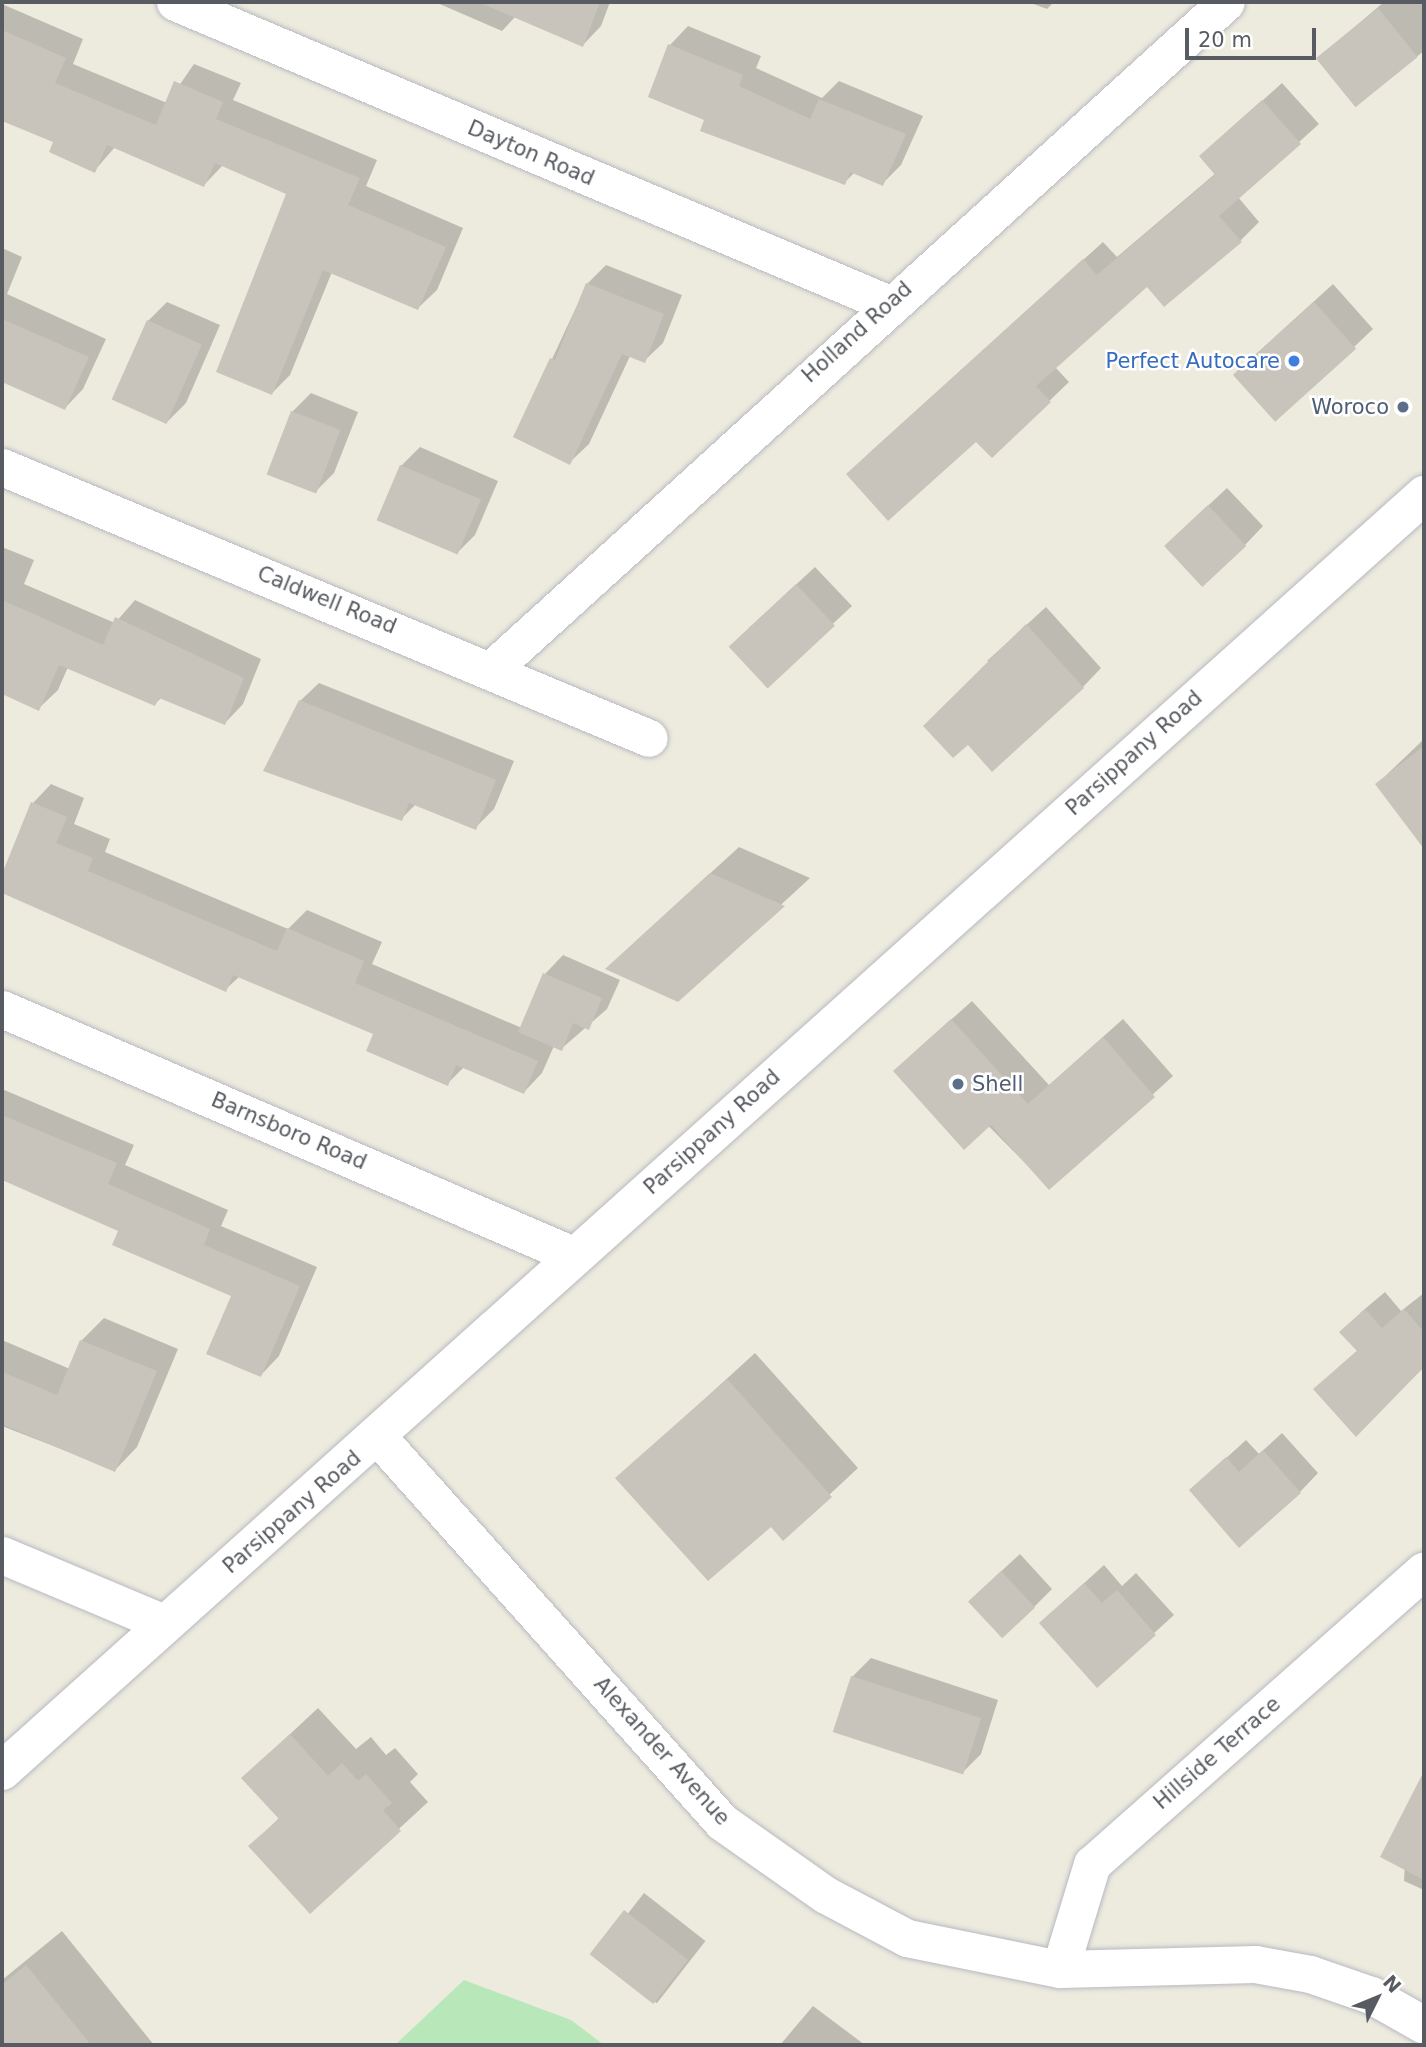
<!DOCTYPE html>
<style>
body{margin:0}
#map{position:relative;width:1426px;height:2047px;overflow:hidden;background:#edeade;font-family:"DejaVu Sans",sans-serif}
div>[style]{position:absolute}
[style*='--x']{left:calc(var(--x)*1px);top:calc(var(--y)*1px);width:calc(var(--w)*1px);rotate:calc(var(--a)*1deg)}
.green>*{inset:0;background:#b8e8ba}
.shadow>*{inset:0;background:#0003;transform-origin:0 0}
.building>*{inset:0;background:#c8c4bc;transform-origin:0 0}
.roads{filter:drop-shadow(0 0 2px #b7bac0) drop-shadow(0 0 2px #b7bac0)}
.street>*{height:37px;margin:-18.5px;padding:0 18.5px;transform-origin:18.5px;border-radius:18.5px;background:#fff}
.secondary>*{height:38px;margin:-19px;padding:0 19px;transform-origin:19px;border-radius:19px;background:#fff}
.dots>*{width:19px;height:19px;translate:-50% -50%;box-sizing:border-box;border:4px solid #fff;border-radius:50%}
span{translate:-50% -50%;white-space:nowrap;text-align:center;line-height:1.15;-webkit-text-stroke:5px #fff;paint-order:stroke}
.street-label{font-size:21px;color:#585c62}
.shop-label{font-size:21px;color:#366cbe}
.right{translate:-100% -50%;text-align:right}
.service-label{font-size:21px;color:#4e5e75}
.left{translate:0 -50%;text-align:left}
.frame{position:absolute;inset:0;border:4px solid #585c62;pointer-events:none}
.north{position:absolute;left:1342px;top:1963px;width:70px;height:70px;-webkit-text-stroke:5px #fff;paint-order:stroke;rotate:47deg;font-size:19px;font-weight:700;line-height:28px;text-align:center;color:#585c62}
.north::after{content:'';display:block;margin:auto;width:24px;height:32px;background:#585c62;clip-path:polygon(50% 0,100% 100%,50% 72%,0 100%)}
.scale{position:absolute;left:1185px;top:28px;width:131px;height:32px;box-sizing:border-box;border:4px solid #585c62;border-top:0;padding-left:9px;font-size:21px;line-height:24px;white-space:nowrap;color:#585c62;-webkit-text-stroke:5px #fff;paint-order:stroke}
</style>
<div id="map">
<div class="green">
<div style="clip-path:polygon(464px 1980px,571px 2020px,604px 2045px,395px 2045px)"></div>
</div>
<div class="shadow">
<div style="clip-path:polygon(435px 2px,610px 2px,601px 26px,583px 45px,516px 16px,502px 31px)"></div>
<div style="clip-path:polygon(1028px 2px,1054px 2px,1047px 9px)"></div>
<div style="clip-path:polygon(1384px 2px,1424px 2px,1424px 51px,1356px 105px,1318px 58px)"></div>
<div style="clip-path:polygon(2px 4px,83px 39px,73px 64px,167px 103px,194px 64px,241px 83px,233px 100px,377px 160px,366px 186px,463px 228px,437px 290px,418px 308px,332px 272px,290px 375px,272px 393px,289px 193px,223px 165px,204px 185px,115px 147px,95px 170px,55px 141px,2px 120px)"></div>
<div style="clip-path:polygon(688px 26px,761px 56px,756px 68px,822px 98px,839px 81px,923px 116px,901px 165px,882px 184px,855px 172px,844px 183px,707px 119px,670px 45px)"></div>
<div style="clip-path:polygon(1282px 83px,1319px 124px,1238px 197px,1259px 222px,1240px 241px,1147px 284px,1055px 367px,1069px 382px,992px 456px,976px 439px,867px 455px,1103px 242px,1117px 257px,1216px 173px,1201px 156px)"></div>
<div style="clip-path:polygon(2px 248px,22px 257px,7px 294px,106px 339px,83px 389px,65px 408px,2px 380px)"></div>
<div style="clip-path:polygon(606px 265px,682px 295px,663px 343px,644px 361px,630px 356px,589px 444px,570px 462px,552px 359px,587px 284px)"></div>
<div style="clip-path:polygon(1333px 284px,1373px 329px,1354px 347px,1234px 374px)"></div>
<div style="clip-path:polygon(167px 302px,220px 325px,186px 403px,167px 422px,148px 321px)"></div>
<div style="clip-path:polygon(311px 393px,358px 412px,334px 473px,316px 491px,292px 412px)"></div>
<div style="clip-path:polygon(420px 447px,498px 481px,475px 535px,456px 554px,401px 466px)"></div>
<div style="clip-path:polygon(1227px 488px,1263px 526px,1245px 545px,1185px 527px)"></div>
<div style="clip-path:polygon(2px 547px,34px 560px,24px 584px,115px 623px,135px 600px,261px 659px,243px 704px,225px 723px,162px 697px,155px 704px,68px 667px,58px 690px,39px 708px,2px 692px)"></div>
<div style="clip-path:polygon(815px 567px,852px 606px,766px 686px,749px 628px)"></div>
<div style="clip-path:polygon(1046px 607px,1101px 668px,1083px 687px,987px 661px)"></div>
<div style="clip-path:polygon(319px 683px,514px 761px,494px 809px,475px 828px,416px 804px,401px 819px,300px 701px)"></div>
<div style="clip-path:polygon(1424px 739px,1424px 846px,1377px 784px)"></div>
<div style="clip-path:polygon(51px 784px,84px 798px,74px 824px,110px 839px,105px 852px,288px 929px,307px 910px,382px 942px,372px 964px,522px 1028px,545px 974px,563px 955px,620px 980px,607px 1009px,561px 1049px,554px 1046px,542px 1073px,524px 1092px,464px 1067px,447px 1084px,375px 1033px,240px 976px,225px 990px,2px 891px,33px 803px)"></div>
<div style="clip-path:polygon(739px 847px,810px 878px,678px 1000px,635px 942px)"></div>
<div style="clip-path:polygon(972px 1001px,1049px 1085px,1123px 1019px,1173px 1076px,1050px 1188px,915px 1052px)"></div>
<div style="clip-path:polygon(2px 1089px,134px 1145px,125px 1165px,228px 1210px,221px 1226px,317px 1267px,279px 1356px,261px 1375px,233px 1295px,120px 1230px,2px 1179px)"></div>
<div style="clip-path:polygon(1385px 1292px,1401px 1311px,1424px 1293px,1424px 1367px,1356px 1434px,1334px 1371px,1358px 1350px,1360px 1313px)"></div>
<div style="clip-path:polygon(104px 1318px,178px 1349px,137px 1447px,115px 1470px,2px 1426px,2px 1340px,70px 1369px,82px 1340px)"></div>
<div style="clip-path:polygon(755px 1353px,858px 1468px,783px 1538px,771px 1524px,618px 1478px)"></div>
<div style="clip-path:polygon(1282px 1433px,1318px 1473px,1300px 1492px,1191px 1490px,1246px 1440px,1259px 1454px)"></div>
<div style="clip-path:polygon(1020px 1554px,1052px 1589px,1034px 1607px,969px 1601px)"></div>
<div style="clip-path:polygon(1104px 1565px,1122px 1586px,1136px 1573px,1174px 1615px,1097px 1685px,1060px 1605px)"></div>
<div style="clip-path:polygon(871px 1658px,998px 1700px,981px 1754px,962px 1773px,852px 1677px)"></div>
<div style="clip-path:polygon(318px 1708px,356px 1749px,371px 1737px,386px 1755px,395px 1748px,418px 1774px,410px 1782px,428px 1802px,310px 1911px,251px 1846px,280px 1817px,243px 1778px)"></div>
<div style="clip-path:polygon(1424px 1789px,1424px 1890px,1404px 1881px,1408px 1805px)"></div>
<div style="left:644px;top:1893px;width:78px;height:79px;rotate:38deg"></div>
<div style="clip-path:polygon(62px 1931px,154px 2045px,2px 2045px,2px 1980px)"></div>
<div style="clip-path:polygon(813px 2006px,865px 2045px,780px 2045px)"></div>
</div>
<div class="building">
<div style="clip-path:polygon(478px 2px,600px 2px,583px 47px)"></div>
<div style="left:1378px;top:8px;width:63px;height:80px;rotate:51deg"></div>
<div style="clip-path:polygon(2px 30px,66px 58px,55px 83px,156px 125px,174px 81px,223px 102px,216px 119px,360px 178px,348px 205px,446px 247px,418px 310px,323px 270px,272px 395px,216px 372px,286px 194px,215px 163px,204px 187px,107px 145px,95px 173px,49px 152px,53px 142px,2px 121px)"></div>
<div style="clip-path:polygon(668px 44px,743px 75px,739px 86px,810px 119px,819px 99px,906px 134px,883px 186px,850px 172px,845px 185px,700px 131px,704px 120px,648px 97px)"></div>
<div style="clip-path:polygon(1262px 100px,1301px 144px,1219px 216px,1242px 242px,1164px 307px,1147px 287px,1036px 386px,1051px 402px,992px 458px,976px 442px,888px 521px,846px 474px,1083px 259px,1097px 275px,1215px 175px,1199px 156px)"></div>
<div style="clip-path:polygon(586px 283px,664px 314px,645px 363px,622px 354px,570px 465px,513px 437px,550px 358px,555px 360px)"></div>
<div style="left:1314px;top:302px;width:63px;height:109px;rotate:48deg"></div>
<div style="clip-path:polygon(2px 319px,89px 357px,65px 410px,2px 382px)"></div>
<div style="left:147px;top:320px;width:60px;height:87px;rotate:24deg"></div>
<div style="left:291px;top:411px;width:53px;height:68px;rotate:21deg"></div>
<div style="left:400px;top:465px;width:88px;height:60px;rotate:23deg"></div>
<div style="left:1208px;top:505px;width:56px;height:60px;rotate:47deg"></div>
<div style="left:796px;top:584px;width:57px;height:92px;rotate:47deg"></div>
<div style="clip-path:polygon(2px 600px,103px 645px,115px 617px,244px 678px,225px 725px,159px 698px,155px 706px,59px 665px,39px 711px,2px 694px)"></div>
<div style="clip-path:polygon(1026px 624px,1084px 688px,992px 772px,968px 745px,953px 758px,923px 726px)"></div>
<div style="clip-path:polygon(299px 700px,496px 780px,476px 830px,409px 803px,402px 821px,263px 771px)"></div>
<div style="clip-path:polygon(1424px 746px,1424px 849px,1375px 784px)"></div>
<div style="clip-path:polygon(31px 802px,67px 817px,56px 843px,93px 858px,88px 871px,277px 951px,287px 928px,364px 961px,355px 983px,538px 1061px,524px 1094px,456px 1065px,448px 1086px,366px 1051px,373px 1034px,233px 975px,226px 992px,2px 893px,2px 874px)"></div>
<div style="clip-path:polygon(710px 873px,785px 906px,678px 1002px,605px 969px)"></div>
<div style="clip-path:polygon(543px 973px,602px 998px,589px 1030px,573px 1023px,562px 1051px,518px 1032px)"></div>
<div style="clip-path:polygon(951px 1019px,1028px 1104px,1103px 1037px,1155px 1097px,1049px 1190px,991px 1125px,964px 1150px,893px 1071px)"></div>
<div style="clip-path:polygon(2px 1115px,117px 1163px,108px 1184px,210px 1229px,204px 1245px,300px 1286px,261px 1377px,206px 1354px,231px 1296px,112px 1245px,118px 1231px,2px 1180px)"></div>
<div style="clip-path:polygon(1365px 1309px,1382px 1328px,1404px 1309px,1424px 1332px,1424px 1367px,1356px 1437px,1313px 1389px,1357px 1351px,1339px 1332px)"></div>
<div style="clip-path:polygon(80px 1340px,157px 1371px,115px 1472px,2px 1424px,2px 1372px,57px 1395px)"></div>
<div style="clip-path:polygon(727px 1379px,832px 1497px,783px 1541px,771px 1527px,708px 1581px,615px 1478px)"></div>
<div style="clip-path:polygon(1263px 1450px,1301px 1493px,1239px 1548px,1189px 1490px,1226px 1457px,1239px 1472px)"></div>
<div style="left:1001px;top:1571px;width:50px;height:45px;rotate:47deg"></div>
<div style="clip-path:polygon(1084px 1583px,1102px 1603px,1117px 1590px,1156px 1635px,1097px 1688px,1039px 1623px)"></div>
<div style="left:851px;top:1676px;width:137px;height:59px;rotate:18deg"></div>
<div style="clip-path:polygon(290px 1734px,328px 1776px,342px 1763px,358px 1781px,366px 1774px,392px 1803px,383px 1810px,401px 1831px,310px 1914px,248px 1846px,279px 1819px,241px 1778px)"></div>
<div style="clip-path:polygon(1424px 1771px,1424px 1880px,1380px 1857px)"></div>
<div style="left:624px;top:1910px;width:81px;height:56px;rotate:38deg"></div>
<div style="clip-path:polygon(26px 1965px,91px 2045px,2px 2045px,2px 1985px)"></div>
</div>
<div class="roads">
<div class="street">
<div style="--x:175;--y:2;--w:773;--a:22.92"></div>
<div style="--x:2;--y:467;--w:701;--a:22.73"></div>
<div style="--x:493;--y:668;--w:990;--a:-42.26"></div>
<div style="--x:2;--y:1009;--w:624;--a:23.32"></div>
<div style="--x:378;--y:1437;--w:516;--a:48.22"></div>
<div style="--x:722;--y:1822;--w:127;--a:35.1"></div>
<div style="--x:826;--y:1895;--w:92;--a:28"></div>
<div style="--x:907;--y:1938;--w:156;--a:11.5"></div>
<div style="--x:1060;--y:1969;--w:195;--a:-1.5"></div>
<div style="--x:1255;--y:1964;--w:56;--a:10.3"></div>
<div style="--x:1310;--y:1974;--w:65;--a:19"></div>
<div style="--x:1371;--y:1995;--w:61;--a:29.5"></div>
<div style="--x:2;--y:1555;--w:176;--a:22.8"></div>
<div style="--x:1060;--y:1969;--w:110;--a:-73.1"></div>
<div style="--x:1092;--y:1864;--w:443;--a:-41.5"></div>
</div>
<div class="secondary">
<div style="--x:2;--y:1771;--w:1911;--a:-41.9"></div>
</div>
</div>
<div class="dots">
<div style="left:1294px;top:361px;background:#3f7fe0"></div>
<div style="left:1403px;top:407px;background:#5c6f8a"></div>
<div style="left:958px;top:1084px;background:#5c6f8a"></div>
</div>
<div class="street-label">
<span style="left:531px;top:153px;rotate:23deg">Dayton Road</span>
<span style="left:857px;top:332px;rotate:-42deg">Holland Road</span>
<span style="left:327px;top:600px;rotate:22deg">Caldwell Road</span>
<span style="left:1134px;top:753px;rotate:-42deg">Parsippany Road</span>
<span style="left:289px;top:1131px;rotate:23deg">Barnsboro Road</span>
<span style="left:712px;top:1132px;rotate:-42deg">Parsippany Road</span>
<span style="left:292px;top:1512px;rotate:-41deg">Parsippany Road</span>
<span style="left:662px;top:1751px;rotate:48deg">Alexander Avenue</span>
<span style="left:1217px;top:1753px;rotate:-41deg">Hillside Terrace</span>
</div>
<div class="shop-label">
<span class="right" style="left:1280px;top:361px">Perfect Autocare</span>
</div>
<div class="service-label">
<span class="right" style="left:1389px;top:407px">Woroco</span>
<span class="left" style="left:972px;top:1084px">Shell</span>
</div>
<div class="frame"></div>
<div class="north">N</div>
<div class="scale">20 m</div>
</div>
